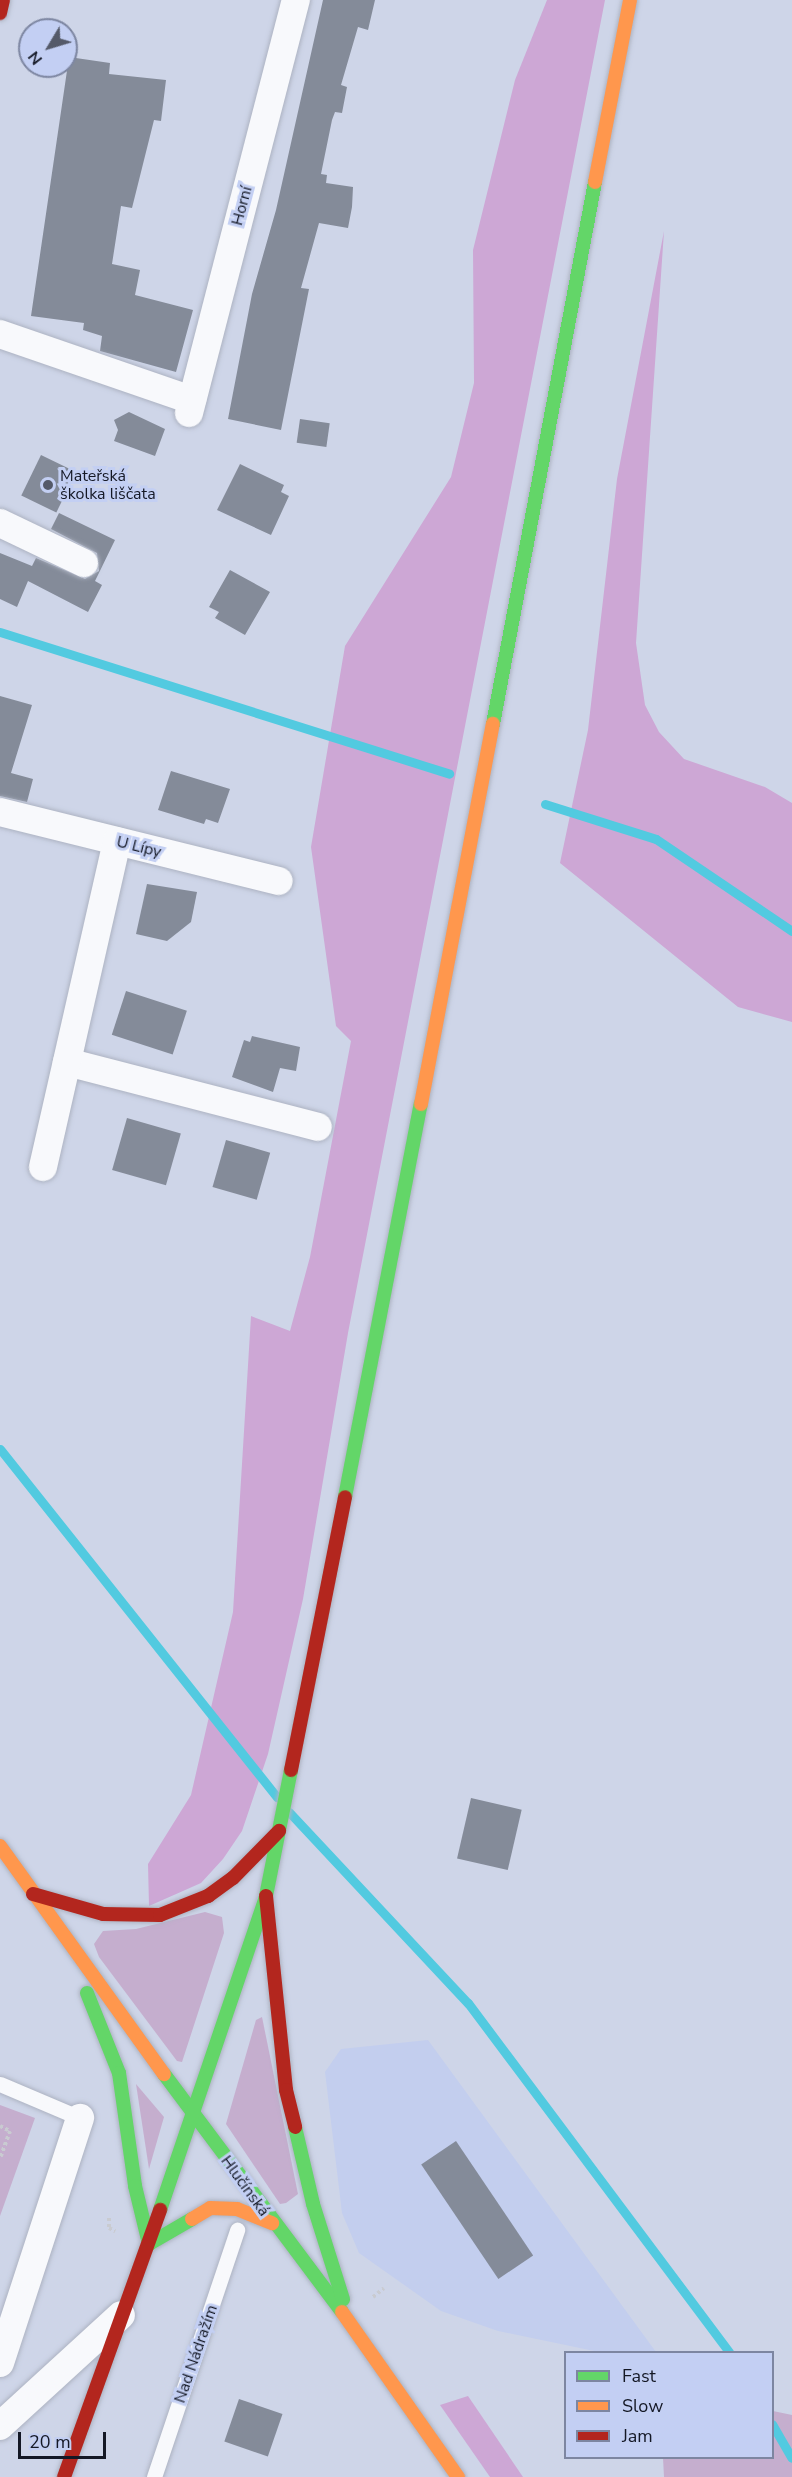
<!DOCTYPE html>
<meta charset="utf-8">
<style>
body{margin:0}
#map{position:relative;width:792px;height:2477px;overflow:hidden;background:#ced5e8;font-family:"Nunito Sans",sans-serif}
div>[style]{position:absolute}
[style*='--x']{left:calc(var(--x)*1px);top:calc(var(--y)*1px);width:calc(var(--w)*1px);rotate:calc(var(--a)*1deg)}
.built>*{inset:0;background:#c3ceee}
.green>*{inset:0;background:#c5aece}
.forest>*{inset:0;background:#cda7d5}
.stream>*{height:9px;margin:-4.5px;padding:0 4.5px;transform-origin:4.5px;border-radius:4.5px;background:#52cae0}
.building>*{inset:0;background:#848b99;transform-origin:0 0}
.path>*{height:4px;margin-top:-2px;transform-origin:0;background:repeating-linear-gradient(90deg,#c9cbd1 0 3px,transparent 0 6px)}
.roads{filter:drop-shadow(0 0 2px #adb3c2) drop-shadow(0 0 2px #adb3c2)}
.lane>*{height:15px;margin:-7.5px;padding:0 7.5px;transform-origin:7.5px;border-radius:7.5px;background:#f8f9fc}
.street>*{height:28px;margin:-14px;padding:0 14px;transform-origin:14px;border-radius:14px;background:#f8f9fc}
.fast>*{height:14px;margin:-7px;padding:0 7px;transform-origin:7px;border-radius:7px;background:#63d668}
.slow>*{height:14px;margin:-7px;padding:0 7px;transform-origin:7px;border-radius:7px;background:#ff974d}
.jam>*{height:14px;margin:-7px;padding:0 7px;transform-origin:7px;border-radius:7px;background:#b3261e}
.dots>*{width:16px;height:16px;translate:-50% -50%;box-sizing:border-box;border:3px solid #c3cff3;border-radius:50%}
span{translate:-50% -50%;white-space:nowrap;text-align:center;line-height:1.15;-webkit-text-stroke:6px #c3cff3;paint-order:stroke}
.street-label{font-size:16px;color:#141825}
.poi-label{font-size:16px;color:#141825}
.left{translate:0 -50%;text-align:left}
.legend{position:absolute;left:564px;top:2351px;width:210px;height:108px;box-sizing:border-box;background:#c3cff3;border:2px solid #7d86a1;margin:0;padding:8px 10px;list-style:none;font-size:18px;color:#141825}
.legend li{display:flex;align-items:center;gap:12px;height:30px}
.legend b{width:30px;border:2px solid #7d86a1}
.north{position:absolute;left:18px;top:18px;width:60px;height:60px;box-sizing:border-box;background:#c3cff3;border:2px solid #7d86a1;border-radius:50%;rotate:232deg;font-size:16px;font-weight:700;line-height:24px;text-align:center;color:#141825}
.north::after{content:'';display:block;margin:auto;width:21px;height:27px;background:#555a69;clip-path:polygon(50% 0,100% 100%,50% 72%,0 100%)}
.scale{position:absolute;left:18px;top:2432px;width:88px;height:27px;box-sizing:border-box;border:3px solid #141825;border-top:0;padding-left:8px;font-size:18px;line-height:21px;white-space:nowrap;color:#141825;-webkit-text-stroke:4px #c3cff3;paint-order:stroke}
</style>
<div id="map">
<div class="built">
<div style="clip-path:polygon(428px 2040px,656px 2352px,599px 2352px,498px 2331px,441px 2311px,359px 2253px,342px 2213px,325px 2072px,341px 2049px)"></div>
</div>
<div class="green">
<div style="clip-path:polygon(205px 1912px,222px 1917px,224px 1933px,182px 2062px,177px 2061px,99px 1957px,94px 1944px,103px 1931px,136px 1929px)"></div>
<div style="clip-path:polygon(262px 2017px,298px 2194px,286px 2203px,280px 2204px,226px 2124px,256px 2020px)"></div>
<div style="clip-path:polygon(136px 2084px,164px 2117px,149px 2169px)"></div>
<div style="clip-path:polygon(0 2105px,35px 2118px,0 2216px)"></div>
<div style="clip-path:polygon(773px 2411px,792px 2415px,792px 2477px,664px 2477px,663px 2458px,772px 2458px)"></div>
</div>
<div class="forest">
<div style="clip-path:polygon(547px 0,605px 0,348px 1333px,303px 1599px,268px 1754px,242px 1831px,223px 1859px,201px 1883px,149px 1906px,148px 1864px,191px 1795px,233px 1612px,251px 1316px,290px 1331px,310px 1257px,351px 1041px,336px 1026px,311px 847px,345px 646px,451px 477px,474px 383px,473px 250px,515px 80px)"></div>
<div style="clip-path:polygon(664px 231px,636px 643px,645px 705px,659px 732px,684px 759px,765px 787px,792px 803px,792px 1022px,738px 1007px,560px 863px,588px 730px,617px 479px)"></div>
<div style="clip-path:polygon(468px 2396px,523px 2477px,490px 2477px,440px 2405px)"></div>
</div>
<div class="stream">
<div style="--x:0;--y:632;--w:471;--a:17.5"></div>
<div style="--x:545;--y:804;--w:116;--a:17.5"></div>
<div style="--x:656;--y:839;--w:164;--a:34.1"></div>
<div style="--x:0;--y:1449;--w:445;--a:51.5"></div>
<div style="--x:289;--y:1812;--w:262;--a:46.9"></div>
<div style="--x:468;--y:2003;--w:436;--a:53.2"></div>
<div style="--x:772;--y:2424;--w:39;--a:60"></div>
</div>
<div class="building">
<div style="clip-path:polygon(323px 0,375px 0,368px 30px,358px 27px,341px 85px,347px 87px,342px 113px,335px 112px,332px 120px,321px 174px,327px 175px,326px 183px,353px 187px,352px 207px,348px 228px,319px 223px,301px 288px,309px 289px,281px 430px,228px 419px,252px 294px,276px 210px)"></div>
<div style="clip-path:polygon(69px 57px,110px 63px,109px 74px,166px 80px,161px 121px,154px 120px,132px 208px,121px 206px,112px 264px,140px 270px,135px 295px,193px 310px,176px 372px,100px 351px,102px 336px,83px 330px,84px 323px,31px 316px)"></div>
<div style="clip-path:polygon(129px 412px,165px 429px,155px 456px,114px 441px,118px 430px,114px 420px)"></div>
<div style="left:300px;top:419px;width:30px;height:24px;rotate:8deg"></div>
<div style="left:41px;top:455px;width:39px;height:45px;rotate:26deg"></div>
<div style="clip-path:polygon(240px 464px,284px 485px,281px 492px,289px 496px,271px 535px,217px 510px)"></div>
<div style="clip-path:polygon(59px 513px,115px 540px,95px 581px,102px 585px,88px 612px,28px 581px,17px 607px,0 599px,0 553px,32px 566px,36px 558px,85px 579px,99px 571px,97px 553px,51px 529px)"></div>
<div style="clip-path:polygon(230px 570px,270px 592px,245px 635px,215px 618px,219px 612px,209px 607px)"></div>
<div style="clip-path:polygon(0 696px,32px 705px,11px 773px,33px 779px,27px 802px,0 796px)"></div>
<div style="clip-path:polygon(171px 771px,230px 789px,218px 823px,206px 819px,204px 824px,158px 810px)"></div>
<div style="clip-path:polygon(147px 884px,197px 892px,191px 922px,167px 941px,136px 934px)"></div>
<div style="left:126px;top:991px;width:64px;height:46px;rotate:18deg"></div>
<div style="clip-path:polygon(252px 1036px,300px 1047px,296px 1071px,280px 1068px,273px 1092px,232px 1077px,244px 1040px,250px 1042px)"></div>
<div style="left:127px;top:1118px;width:56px;height:54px;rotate:16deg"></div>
<div style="left:226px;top:1140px;width:46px;height:49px;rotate:16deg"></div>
<div style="left:471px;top:1798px;width:52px;height:62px;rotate:13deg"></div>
<div style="left:456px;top:2141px;width:138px;height:42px;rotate:56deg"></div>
<div style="left:239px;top:2399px;width:46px;height:45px;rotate:19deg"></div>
</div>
<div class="path">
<div style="--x:0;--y:2126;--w:11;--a:27"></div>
<div style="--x:10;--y:2131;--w:29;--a:110"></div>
<div style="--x:109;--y:2218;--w:10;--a:90"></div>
<div style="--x:109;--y:2228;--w:7;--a:27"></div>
<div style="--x:373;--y:2297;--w:14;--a:-39"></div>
</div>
<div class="roads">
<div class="lane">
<div style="--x:0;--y:2084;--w:87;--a:23"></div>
<div style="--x:154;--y:2477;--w:261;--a:-71.4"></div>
</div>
<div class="street">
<div style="--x:0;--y:334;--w:203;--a:19"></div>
<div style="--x:189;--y:413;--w:427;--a:-75.5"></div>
<div style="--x:0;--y:523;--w:93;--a:25.5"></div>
<div style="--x:0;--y:812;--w:287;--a:13.9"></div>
<div style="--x:67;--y:1062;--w:259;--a:14.5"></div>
<div style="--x:43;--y:1167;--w:334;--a:-77.2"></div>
<div style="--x:0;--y:2363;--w:258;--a:-71.9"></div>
<div style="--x:0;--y:2426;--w:164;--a:-42.5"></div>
</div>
<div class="fast">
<div style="--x:493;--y:724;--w:552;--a:-79.34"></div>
<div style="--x:345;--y:1497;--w:400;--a:-79.1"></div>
<div style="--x:87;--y:1993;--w:86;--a:68.2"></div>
<div style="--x:119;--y:2073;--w:114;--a:81.9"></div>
<div style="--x:135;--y:2186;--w:60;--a:76.4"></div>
<div style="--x:149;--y:2244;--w:50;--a:-30.2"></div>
<div style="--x:164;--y:2074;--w:297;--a:53.2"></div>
<div style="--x:295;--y:2127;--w:79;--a:76.8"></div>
<div style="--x:313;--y:2204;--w:100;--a:72.5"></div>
<div style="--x:160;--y:2210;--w:331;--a:-71.3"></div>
<div style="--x:266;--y:1896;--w:128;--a:-78.8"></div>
</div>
<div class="slow">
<div style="--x:595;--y:182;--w:185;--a:-79.1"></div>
<div style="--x:421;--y:1104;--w:387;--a:-79.3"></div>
<div style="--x:0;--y:1846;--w:281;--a:54.3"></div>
<div style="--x:192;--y:2219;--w:21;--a:-31"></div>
<div style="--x:210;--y:2208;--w:27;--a:2"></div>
<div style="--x:237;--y:2209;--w:38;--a:22"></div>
<div style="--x:342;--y:2312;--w:202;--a:54.9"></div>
</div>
<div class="jam">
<div style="--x:0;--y:13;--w:13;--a:-77"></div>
<div style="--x:291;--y:1770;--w:278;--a:-78.8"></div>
<div style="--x:33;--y:1894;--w:73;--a:15.9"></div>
<div style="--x:103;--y:1914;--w:57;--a:1"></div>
<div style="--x:160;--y:1915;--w:52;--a:-21.6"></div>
<div style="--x:208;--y:1896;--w:31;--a:-36"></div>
<div style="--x:233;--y:1878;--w:66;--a:-45.6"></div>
<div style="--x:266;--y:1896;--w:195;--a:84.1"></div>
<div style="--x:286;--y:2090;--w:38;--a:76"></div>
<div style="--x:64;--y:2477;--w:284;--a:-70.2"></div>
</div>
</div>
<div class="dots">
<div style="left:48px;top:485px;background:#555a69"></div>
</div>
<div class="street-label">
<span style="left:242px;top:206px;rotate:-75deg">Horní</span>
<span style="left:139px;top:847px;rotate:14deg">U Lípy</span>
<span style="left:245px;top:2186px;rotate:54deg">Hlučínská</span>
<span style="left:196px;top:2354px;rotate:-71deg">Nad Nádražím</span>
</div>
<div class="poi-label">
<span class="left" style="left:60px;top:485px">Mateřská<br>školka liščata</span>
</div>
<ul class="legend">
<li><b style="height:8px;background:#63d668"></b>Fast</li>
<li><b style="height:8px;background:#ff974d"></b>Slow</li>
<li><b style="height:8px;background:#b3261e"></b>Jam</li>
</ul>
<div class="north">N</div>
<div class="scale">20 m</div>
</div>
